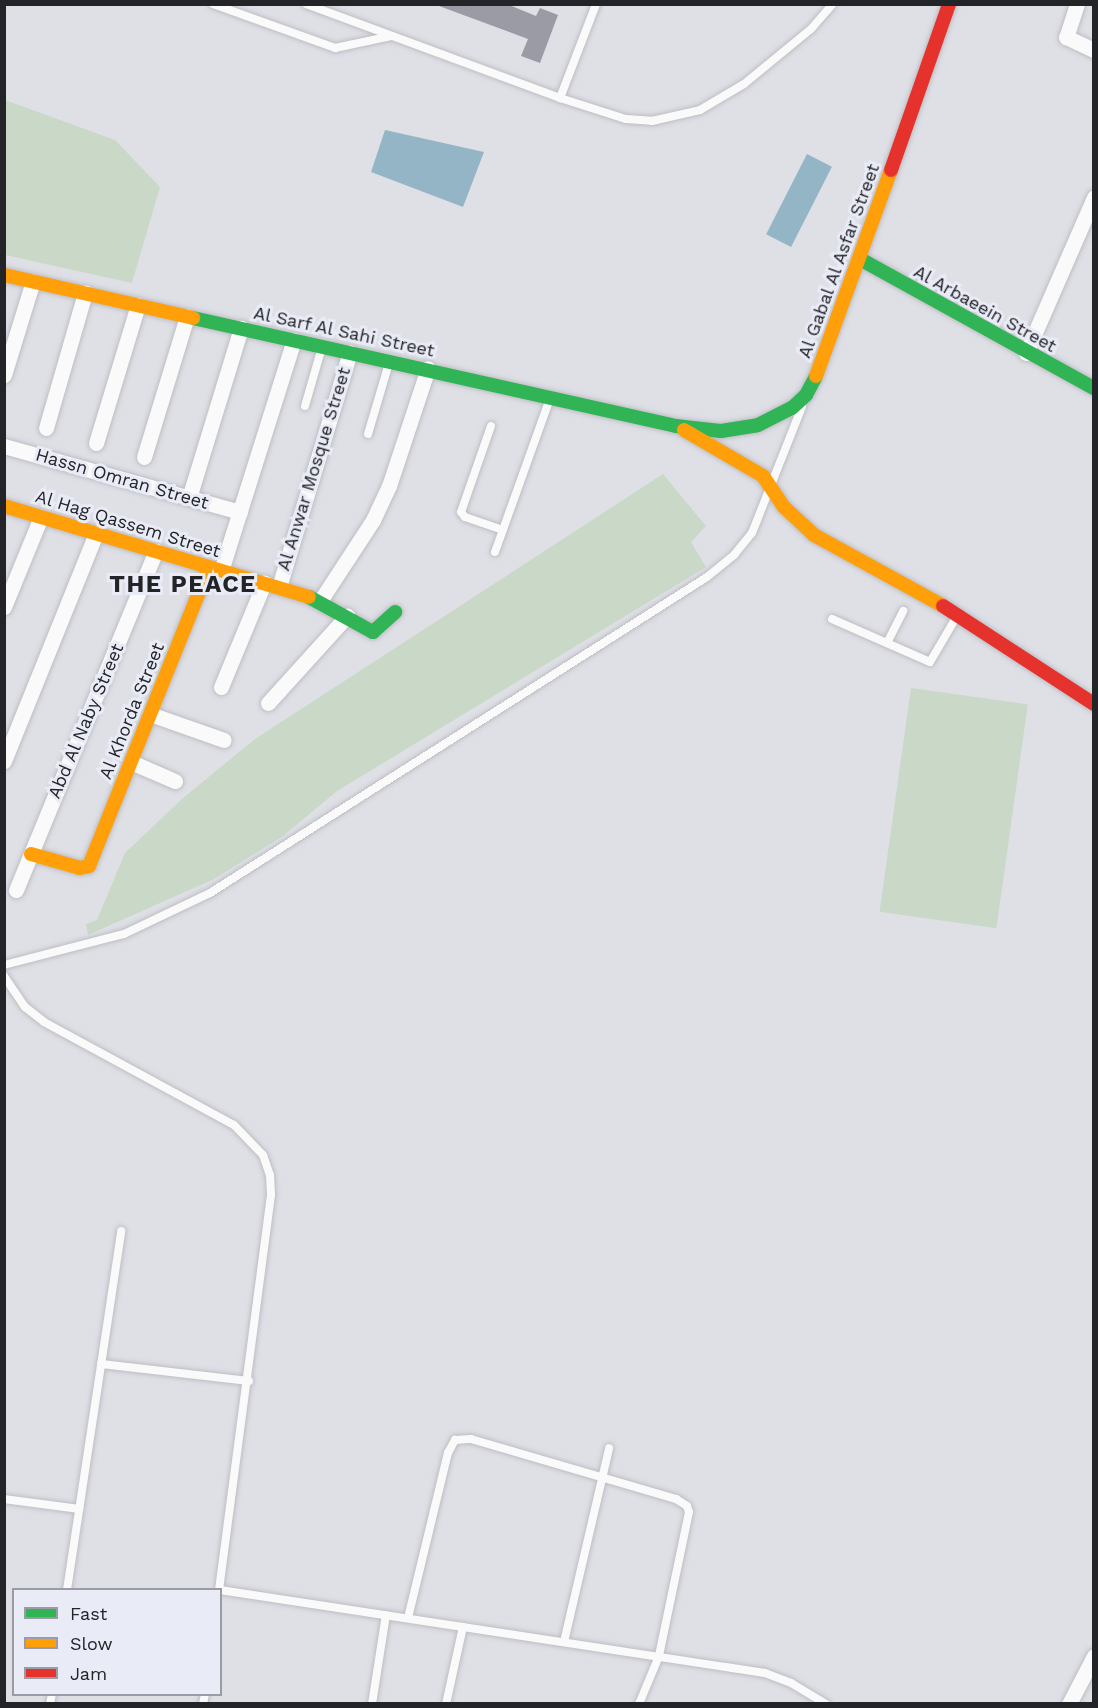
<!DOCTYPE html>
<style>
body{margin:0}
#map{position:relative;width:1098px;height:1708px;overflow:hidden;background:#dfe0e6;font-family:"Work Sans",sans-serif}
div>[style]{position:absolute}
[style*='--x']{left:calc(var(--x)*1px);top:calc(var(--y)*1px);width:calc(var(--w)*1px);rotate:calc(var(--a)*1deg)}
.green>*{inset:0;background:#c9d8c7;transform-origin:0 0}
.water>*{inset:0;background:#94b5c5;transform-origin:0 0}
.building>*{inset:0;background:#9a9ba5}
.roads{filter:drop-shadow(0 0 2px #bdbec3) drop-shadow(0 0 2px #bdbec3)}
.lane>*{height:8px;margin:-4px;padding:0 4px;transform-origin:4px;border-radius:4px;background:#fafafb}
.street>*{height:15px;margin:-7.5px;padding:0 7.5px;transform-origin:7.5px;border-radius:7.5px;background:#fafafb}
.fast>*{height:14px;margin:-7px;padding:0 7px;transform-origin:7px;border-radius:7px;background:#30b455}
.slow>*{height:14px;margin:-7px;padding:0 7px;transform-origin:7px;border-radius:7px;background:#ff9f0a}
.jam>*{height:14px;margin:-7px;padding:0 7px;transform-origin:7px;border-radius:7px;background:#e5322d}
span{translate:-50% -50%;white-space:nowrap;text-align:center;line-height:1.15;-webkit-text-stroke:6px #e9ebf6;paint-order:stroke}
.street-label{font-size:18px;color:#232428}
.district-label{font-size:24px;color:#232428;font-weight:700;letter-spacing:1.5px}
.frame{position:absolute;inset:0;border:6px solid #232428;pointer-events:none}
.legend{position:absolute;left:12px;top:1588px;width:210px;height:108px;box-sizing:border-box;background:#e9ebf6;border:2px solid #9a9ba4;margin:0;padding:8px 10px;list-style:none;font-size:18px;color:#232428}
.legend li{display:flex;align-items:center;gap:12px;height:30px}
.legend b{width:30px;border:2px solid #9a9ba4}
</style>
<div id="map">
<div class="green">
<div style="clip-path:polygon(5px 100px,115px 140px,160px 187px,132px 283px,5px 255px)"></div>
<div style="clip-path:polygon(663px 474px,706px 526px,691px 542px,706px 567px,337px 791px,283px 836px,212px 880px,88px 935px,86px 924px,97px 920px,125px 853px,183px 798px,255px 739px)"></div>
<div style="left:911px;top:688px;width:118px;height:226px;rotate:8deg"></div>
</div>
<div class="water">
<div style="clip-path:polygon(385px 130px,484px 152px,463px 207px,371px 172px)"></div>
<div style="left:807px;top:154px;width:28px;height:90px;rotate:27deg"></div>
</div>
<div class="building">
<div style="clip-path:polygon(507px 4px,536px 16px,540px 8px,558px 15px,540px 63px,521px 56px,528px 39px,439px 6px)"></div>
</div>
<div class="roads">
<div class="lane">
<div style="--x:213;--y:4;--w:130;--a:19.8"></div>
<div style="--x:335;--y:48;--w:57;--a:-12.1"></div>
<div style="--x:306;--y:4;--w:271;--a:20.3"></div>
<div style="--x:560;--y:98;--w:69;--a:17.7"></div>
<div style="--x:626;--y:119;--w:26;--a:4"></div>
<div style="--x:652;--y:121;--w:49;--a:-12.9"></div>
<div style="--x:700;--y:110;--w:51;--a:-30.6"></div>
<div style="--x:744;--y:84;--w:87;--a:-39.4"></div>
<div style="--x:811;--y:29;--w:33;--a:-49"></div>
<div style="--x:560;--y:98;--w:101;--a:-69"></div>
<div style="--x:305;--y:406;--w:61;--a:-73.9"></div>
<div style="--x:491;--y:426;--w:91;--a:109.2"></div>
<div style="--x:461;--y:512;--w:6;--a:51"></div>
<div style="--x:465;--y:517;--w:40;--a:18.9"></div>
<div style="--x:368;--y:434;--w:74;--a:-73.5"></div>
<div style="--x:495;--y:552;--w:164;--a:-70.3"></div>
<div style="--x:832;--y:619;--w:107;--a:23.7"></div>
<div style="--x:930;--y:662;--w:53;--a:-59.6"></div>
<div style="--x:887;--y:643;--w:36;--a:-63"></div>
<div style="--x:4;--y:965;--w:124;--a:-14.5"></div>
<div style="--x:124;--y:934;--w:95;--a:-25.5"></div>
<div style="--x:210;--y:893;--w:589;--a:-32.45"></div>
<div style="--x:707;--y:577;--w:35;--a:-39"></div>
<div style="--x:734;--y:555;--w:28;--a:-51"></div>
<div style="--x:752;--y:533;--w:136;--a:-68.4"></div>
<div style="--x:4;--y:976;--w:37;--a:56"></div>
<div style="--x:25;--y:1007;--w:24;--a:38"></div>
<div style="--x:44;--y:1022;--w:216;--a:28.5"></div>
<div style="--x:234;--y:1125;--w:42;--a:46"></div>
<div style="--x:263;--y:1155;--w:21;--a:71"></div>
<div style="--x:270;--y:1175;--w:20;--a:87"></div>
<div style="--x:271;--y:1195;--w:398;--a:97.5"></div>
<div style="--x:101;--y:1364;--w:149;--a:6.6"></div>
<div style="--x:4;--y:1499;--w:76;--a:7.6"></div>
<div style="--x:67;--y:1590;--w:363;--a:-81.4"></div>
<div style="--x:220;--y:1590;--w:551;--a:8.66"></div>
<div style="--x:765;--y:1673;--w:28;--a:21"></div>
<div style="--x:791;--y:1683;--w:41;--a:31"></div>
<div style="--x:408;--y:1618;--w:170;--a:-76.4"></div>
<div style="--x:448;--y:1453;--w:15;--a:-62"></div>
<div style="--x:455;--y:1440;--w:16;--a:-4"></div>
<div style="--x:471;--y:1439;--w:214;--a:16.3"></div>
<div style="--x:676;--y:1499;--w:13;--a:32"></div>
<div style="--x:687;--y:1506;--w:6;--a:72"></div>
<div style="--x:689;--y:1512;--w:147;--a:101.8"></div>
<div style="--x:659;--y:1656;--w:52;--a:112.6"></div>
<div style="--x:564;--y:1642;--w:199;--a:-76.9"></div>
<div style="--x:50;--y:1704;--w:10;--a:-79"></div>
<div style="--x:203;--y:1704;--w:10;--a:-79"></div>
<div style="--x:372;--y:1704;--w:90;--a:-81.1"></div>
<div style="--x:446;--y:1704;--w:79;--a:-77.6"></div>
</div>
<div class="street">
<div style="--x:1077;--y:4;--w:35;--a:108"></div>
<div style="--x:1066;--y:37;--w:31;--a:25"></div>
<div style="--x:1026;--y:353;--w:170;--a:-66.4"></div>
<div style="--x:4;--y:375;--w:98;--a:-72.9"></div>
<div style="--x:46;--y:428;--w:141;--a:-73.9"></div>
<div style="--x:96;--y:443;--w:144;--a:-73.1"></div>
<div style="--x:4;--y:446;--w:245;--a:15.6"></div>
<div style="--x:144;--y:457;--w:147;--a:-73"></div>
<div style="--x:189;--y:498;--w:178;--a:-73"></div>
<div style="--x:221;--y:571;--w:242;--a:-72.5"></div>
<div style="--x:279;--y:587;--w:245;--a:-73.2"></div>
<div style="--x:320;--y:601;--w:97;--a:-56.8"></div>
<div style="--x:373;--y:520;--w:38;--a:-65"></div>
<div style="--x:389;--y:486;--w:124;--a:-71.7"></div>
<div style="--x:4;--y:607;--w:97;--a:-67.7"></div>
<div style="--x:221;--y:687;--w:113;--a:-67.5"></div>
<div style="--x:268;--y:703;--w:118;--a:-47.8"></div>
<div style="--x:150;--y:714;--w:78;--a:19.4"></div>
<div style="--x:4;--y:761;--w:246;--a:-68"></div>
<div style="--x:131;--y:762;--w:48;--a:23.4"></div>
<div style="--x:16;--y:890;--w:367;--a:-67.6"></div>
<div style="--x:1069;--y:1704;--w:54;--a:-62.5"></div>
</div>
<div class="fast">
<div style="--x:860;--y:259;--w:267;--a:28.9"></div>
<div style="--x:193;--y:318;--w:495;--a:12.6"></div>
<div style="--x:676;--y:426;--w:45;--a:6.3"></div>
<div style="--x:721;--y:431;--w:37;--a:-9"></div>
<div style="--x:758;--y:425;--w:38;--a:-27"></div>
<div style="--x:792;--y:408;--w:19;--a:-43"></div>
<div style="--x:806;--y:395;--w:21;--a:-62"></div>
<div style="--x:309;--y:597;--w:73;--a:28.7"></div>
<div style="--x:373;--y:632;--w:30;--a:-42"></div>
</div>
<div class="slow">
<div style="--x:4;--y:275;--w:194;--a:12.8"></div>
<div style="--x:816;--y:376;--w:219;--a:-70"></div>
<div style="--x:684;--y:430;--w:91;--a:30.2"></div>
<div style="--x:763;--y:476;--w:37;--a:56"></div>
<div style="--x:784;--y:507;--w:41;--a:43"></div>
<div style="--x:814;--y:535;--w:147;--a:28.8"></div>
<div style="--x:4;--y:506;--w:318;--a:16.6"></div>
<div style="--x:31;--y:854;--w:51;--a:15.9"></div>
<div style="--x:80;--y:868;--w:9;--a:-13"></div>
<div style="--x:89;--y:866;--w:322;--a:-68.1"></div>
</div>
<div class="jam">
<div style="--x:891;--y:170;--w:176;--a:-70.7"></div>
<div style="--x:943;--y:606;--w:180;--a:33"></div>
</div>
</div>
<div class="street-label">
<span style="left:839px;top:261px;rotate:-70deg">Al Gabal Al Asfar Street</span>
<span style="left:985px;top:309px;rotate:29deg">Al Arbaeein Street</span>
<span style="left:344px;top:332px;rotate:12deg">Al Sarf Al Sahi Street</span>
<span style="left:314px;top:469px;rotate:-73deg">Al Anwar Mosque Street</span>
<span style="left:122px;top:479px;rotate:16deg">Hassn Omran Street</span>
<span style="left:128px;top:524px;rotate:17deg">Al Hag Qassem Street</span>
<span style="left:132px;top:711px;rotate:-68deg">Al Khorda Street</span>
<span style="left:86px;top:721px;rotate:-67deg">Abd Al Naby Street</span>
</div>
<div class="district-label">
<span style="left:183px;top:585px">THE PEACE</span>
</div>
<div class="frame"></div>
<ul class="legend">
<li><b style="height:8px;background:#30b455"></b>Fast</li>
<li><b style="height:8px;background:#ff9f0a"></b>Slow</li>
<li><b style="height:8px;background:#e5322d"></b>Jam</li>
</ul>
</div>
